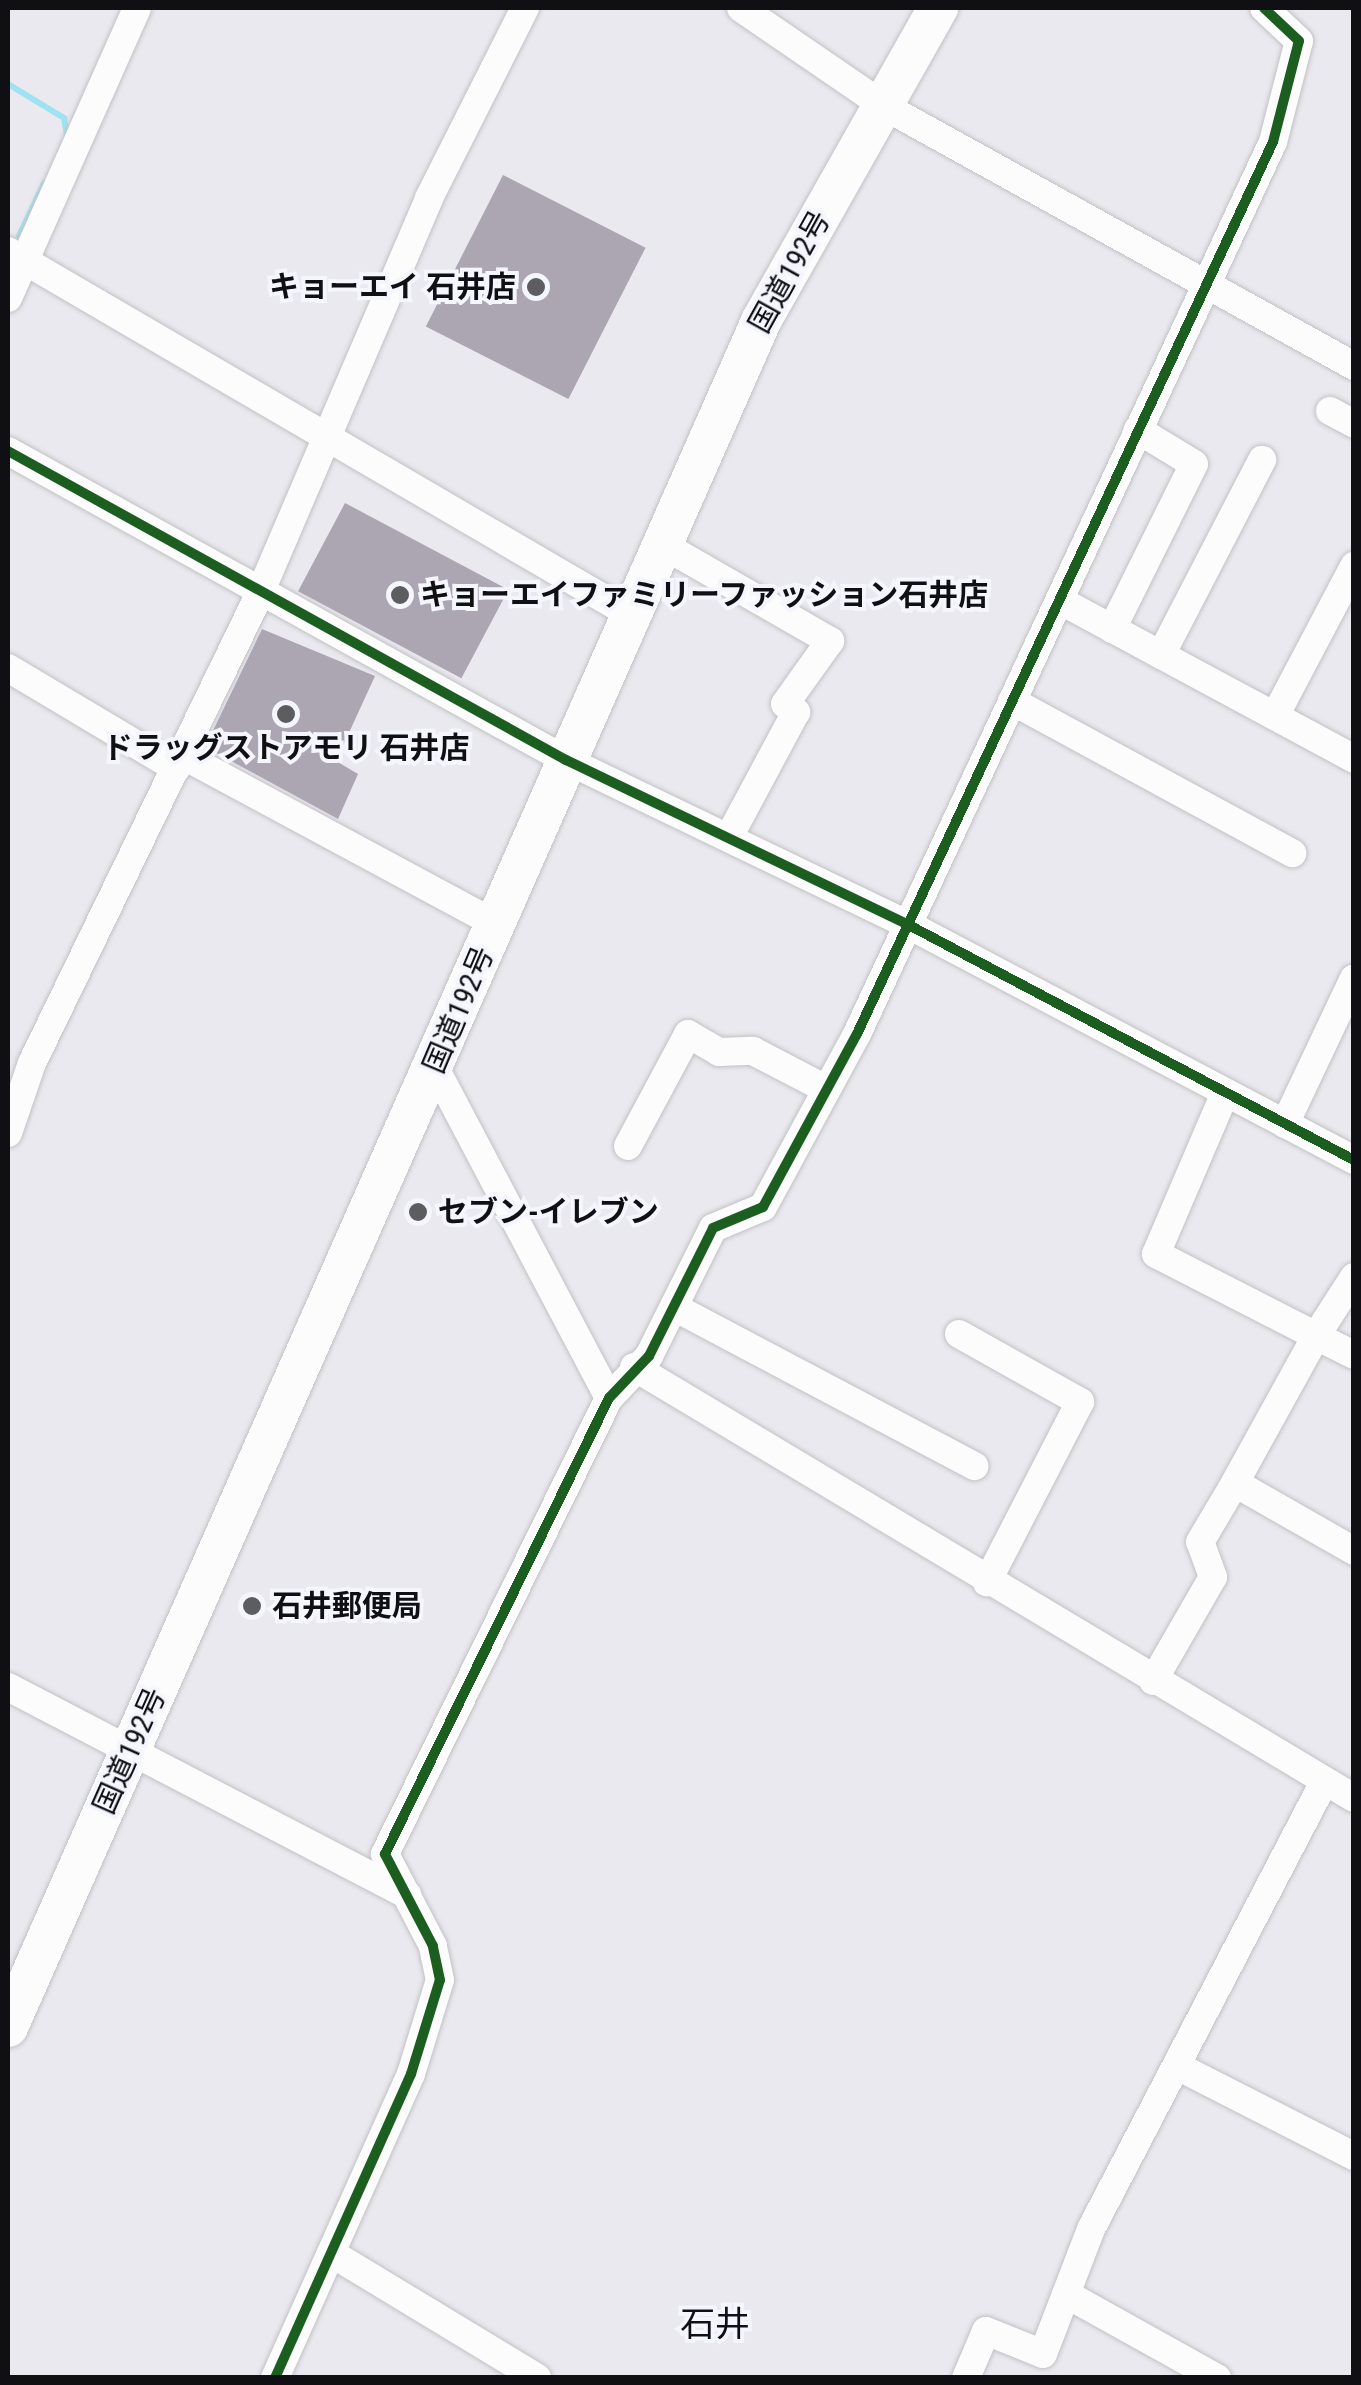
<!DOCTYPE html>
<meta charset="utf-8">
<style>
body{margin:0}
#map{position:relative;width:1361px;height:2385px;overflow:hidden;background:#e9e9ef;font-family:"Roboto Condensed","Noto Sans JP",sans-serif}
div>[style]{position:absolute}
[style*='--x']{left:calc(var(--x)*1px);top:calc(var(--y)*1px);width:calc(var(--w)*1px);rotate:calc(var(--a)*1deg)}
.stream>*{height:6px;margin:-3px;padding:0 3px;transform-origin:3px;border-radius:3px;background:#9fe2f1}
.building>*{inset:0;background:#aca5b2;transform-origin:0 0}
.roads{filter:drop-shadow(0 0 2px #c1c1c6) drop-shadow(0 0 2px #c1c1c6)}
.minor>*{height:28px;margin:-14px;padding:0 14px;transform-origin:14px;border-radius:14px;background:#fcfcfd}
.highway>*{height:40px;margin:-20px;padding:0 20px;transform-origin:20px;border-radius:20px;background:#fcfcfd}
.cycleway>*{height:10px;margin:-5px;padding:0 5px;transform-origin:5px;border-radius:5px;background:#1b5e20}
.dots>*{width:28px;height:28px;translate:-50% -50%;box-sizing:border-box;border:5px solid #f4f5fd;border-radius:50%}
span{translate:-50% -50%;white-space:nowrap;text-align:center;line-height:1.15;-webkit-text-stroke:8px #f4f5fd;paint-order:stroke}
.street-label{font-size:30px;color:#101014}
.poi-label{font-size:30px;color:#101014;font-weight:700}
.right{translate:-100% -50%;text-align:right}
.left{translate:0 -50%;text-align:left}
.quarter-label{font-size:35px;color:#101014}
.frame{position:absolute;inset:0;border:10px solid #101014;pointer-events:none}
</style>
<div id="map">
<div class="stream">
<div style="--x:8;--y:84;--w:66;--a:31.3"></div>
<div style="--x:64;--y:118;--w:17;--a:80"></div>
<div style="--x:19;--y:236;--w:59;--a:-64.7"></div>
</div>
<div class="building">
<div style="left:503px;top:175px;width:160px;height:170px;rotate:27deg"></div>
<div style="left:345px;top:503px;width:185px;height:100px;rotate:28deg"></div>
<div style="clip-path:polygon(262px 629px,375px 676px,336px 761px,358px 774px,338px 819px,205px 747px)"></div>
</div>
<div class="roads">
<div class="minor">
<div style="--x:741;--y:8;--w:173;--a:34.4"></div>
<div style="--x:884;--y:106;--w:537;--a:28.95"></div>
<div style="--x:8;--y:251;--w:722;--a:30.26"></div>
<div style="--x:8;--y:298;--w:317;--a:-66"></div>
<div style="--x:1330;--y:411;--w:27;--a:28"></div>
<div style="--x:8;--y:451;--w:638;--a:28.98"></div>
<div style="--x:566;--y:760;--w:376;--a:25.7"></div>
<div style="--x:905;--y:923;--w:508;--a:27.83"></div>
<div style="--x:663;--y:545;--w:193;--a:29.9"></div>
<div style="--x:830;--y:641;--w:77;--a:125.5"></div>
<div style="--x:785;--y:704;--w:14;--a:36"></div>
<div style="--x:796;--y:712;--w:142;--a:118.2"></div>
<div style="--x:1061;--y:601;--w:333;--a:28.3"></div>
<div style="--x:1112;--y:629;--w:184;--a:-63.6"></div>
<div style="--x:1194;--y:464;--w:66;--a:-148.7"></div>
<div style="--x:1161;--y:655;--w:220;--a:-62.6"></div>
<div style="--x:8;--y:668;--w:196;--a:30.8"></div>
<div style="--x:1012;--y:701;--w:319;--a:28.5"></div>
<div style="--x:1275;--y:716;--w:170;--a:-62.2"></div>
<div style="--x:182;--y:755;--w:357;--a:28.3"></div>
<div style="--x:435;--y:1068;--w:373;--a:62.2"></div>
<div style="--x:1225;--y:1093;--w:175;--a:113.2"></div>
<div style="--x:1156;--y:1254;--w:180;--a:27.1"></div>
<div style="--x:1316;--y:1336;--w:168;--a:118.9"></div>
<div style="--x:1235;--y:1483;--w:137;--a:29.7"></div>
<div style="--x:1285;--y:1124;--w:161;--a:-64.7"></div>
<div style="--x:8;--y:1133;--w:74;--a:-71.1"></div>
<div style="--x:32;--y:1063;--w:522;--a:-64.12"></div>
<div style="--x:260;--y:593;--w:430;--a:-66.8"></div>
<div style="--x:429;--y:198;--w:213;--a:-63.2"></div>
<div style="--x:628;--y:1146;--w:127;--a:-61.8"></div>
<div style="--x:688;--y:1034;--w:36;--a:30"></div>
<div style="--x:719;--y:1052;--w:34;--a:-2"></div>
<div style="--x:753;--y:1051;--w:82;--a:27.5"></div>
<div style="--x:1354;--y:1277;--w:70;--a:122.8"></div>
<div style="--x:1316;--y:1336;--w:42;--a:26.6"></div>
<div style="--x:674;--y:1307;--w:340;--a:27.9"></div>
<div style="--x:959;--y:1334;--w:139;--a:29.3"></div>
<div style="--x:1080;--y:1402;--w:203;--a:117.3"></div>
<div style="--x:634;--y:1367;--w:839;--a:30.91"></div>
<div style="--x:1153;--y:1681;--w:120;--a:-60"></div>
<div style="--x:1213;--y:1577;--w:37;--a:-110"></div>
<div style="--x:1200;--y:1542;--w:69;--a:-59.3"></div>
<div style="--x:8;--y:1687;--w:450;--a:27.5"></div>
<div style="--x:1181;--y:2068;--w:194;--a:27"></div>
<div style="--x:331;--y:2253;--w:241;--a:31.2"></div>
<div style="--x:1066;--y:2294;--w:173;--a:29.1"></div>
<div style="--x:275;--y:2378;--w:333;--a:-65.9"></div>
<div style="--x:411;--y:2074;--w:98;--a:-72.9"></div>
<div style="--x:440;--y:1980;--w:35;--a:-102"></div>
<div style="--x:433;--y:1946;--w:104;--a:-117.6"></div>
<div style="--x:385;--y:1854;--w:508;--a:-63.84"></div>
<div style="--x:609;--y:1398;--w:58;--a:-46.4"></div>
<div style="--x:649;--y:1356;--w:143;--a:-63.4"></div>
<div style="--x:713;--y:1228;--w:54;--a:-22.8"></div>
<div style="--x:763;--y:1207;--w:197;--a:-61.5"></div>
<div style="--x:857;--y:1034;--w:984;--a:-65"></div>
<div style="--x:1273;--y:142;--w:104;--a:-75.6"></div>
<div style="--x:1299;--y:41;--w:48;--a:-136.7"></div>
<div style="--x:966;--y:2378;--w:51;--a:-66.9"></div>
<div style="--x:986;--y:2331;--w:61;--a:22"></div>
<div style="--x:1043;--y:2354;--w:134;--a:-69"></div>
<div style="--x:1091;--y:2229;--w:504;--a:-62.47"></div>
</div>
<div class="highway">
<div style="--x:8;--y:2027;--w:1865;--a:-66.18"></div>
<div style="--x:761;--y:321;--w:360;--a:-60.5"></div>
</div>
</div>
<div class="cycleway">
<div style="--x:8;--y:451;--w:638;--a:28.98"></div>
<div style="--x:566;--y:760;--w:376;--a:25.7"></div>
<div style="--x:905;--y:923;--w:508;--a:27.83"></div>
<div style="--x:275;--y:2378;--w:333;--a:-65.9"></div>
<div style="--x:411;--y:2074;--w:98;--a:-72.9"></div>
<div style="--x:440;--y:1980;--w:35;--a:-102"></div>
<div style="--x:433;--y:1946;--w:104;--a:-117.6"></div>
<div style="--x:385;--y:1854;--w:508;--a:-63.84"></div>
<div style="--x:609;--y:1398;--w:58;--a:-46.4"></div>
<div style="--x:649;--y:1356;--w:143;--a:-63.4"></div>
<div style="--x:713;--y:1228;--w:54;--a:-22.8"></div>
<div style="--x:763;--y:1207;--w:197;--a:-61.5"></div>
<div style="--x:857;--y:1034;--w:984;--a:-65"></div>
<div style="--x:1273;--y:142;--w:104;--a:-75.6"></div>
<div style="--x:1299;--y:41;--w:48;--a:-136.7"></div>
</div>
<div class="dots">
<div style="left:536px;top:287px;background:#5c5c61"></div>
<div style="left:400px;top:595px;background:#5c5c61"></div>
<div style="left:286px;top:714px;background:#5c5c61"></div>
<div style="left:418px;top:1212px;background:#5c5c61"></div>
<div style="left:252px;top:1606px;background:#5c5c61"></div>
</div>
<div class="street-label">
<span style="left:790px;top:272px;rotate:-61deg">国道192号</span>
<span style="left:459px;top:1010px;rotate:-67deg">国道192号</span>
<span style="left:130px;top:1751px;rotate:-66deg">国道192号</span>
</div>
<div class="poi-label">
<span class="right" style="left:516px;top:287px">キョーエイ 石井店</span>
<span class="left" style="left:420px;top:595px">キョーエイファミリーファッション石井店</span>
<span style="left:286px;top:748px">ドラッグストアモリ 石井店</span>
<span class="left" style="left:438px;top:1212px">セブン-イレブン</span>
<span class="left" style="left:272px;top:1606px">石井郵便局</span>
</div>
<div class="quarter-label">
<span style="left:715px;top:2325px">石井</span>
</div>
<div class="frame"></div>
</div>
